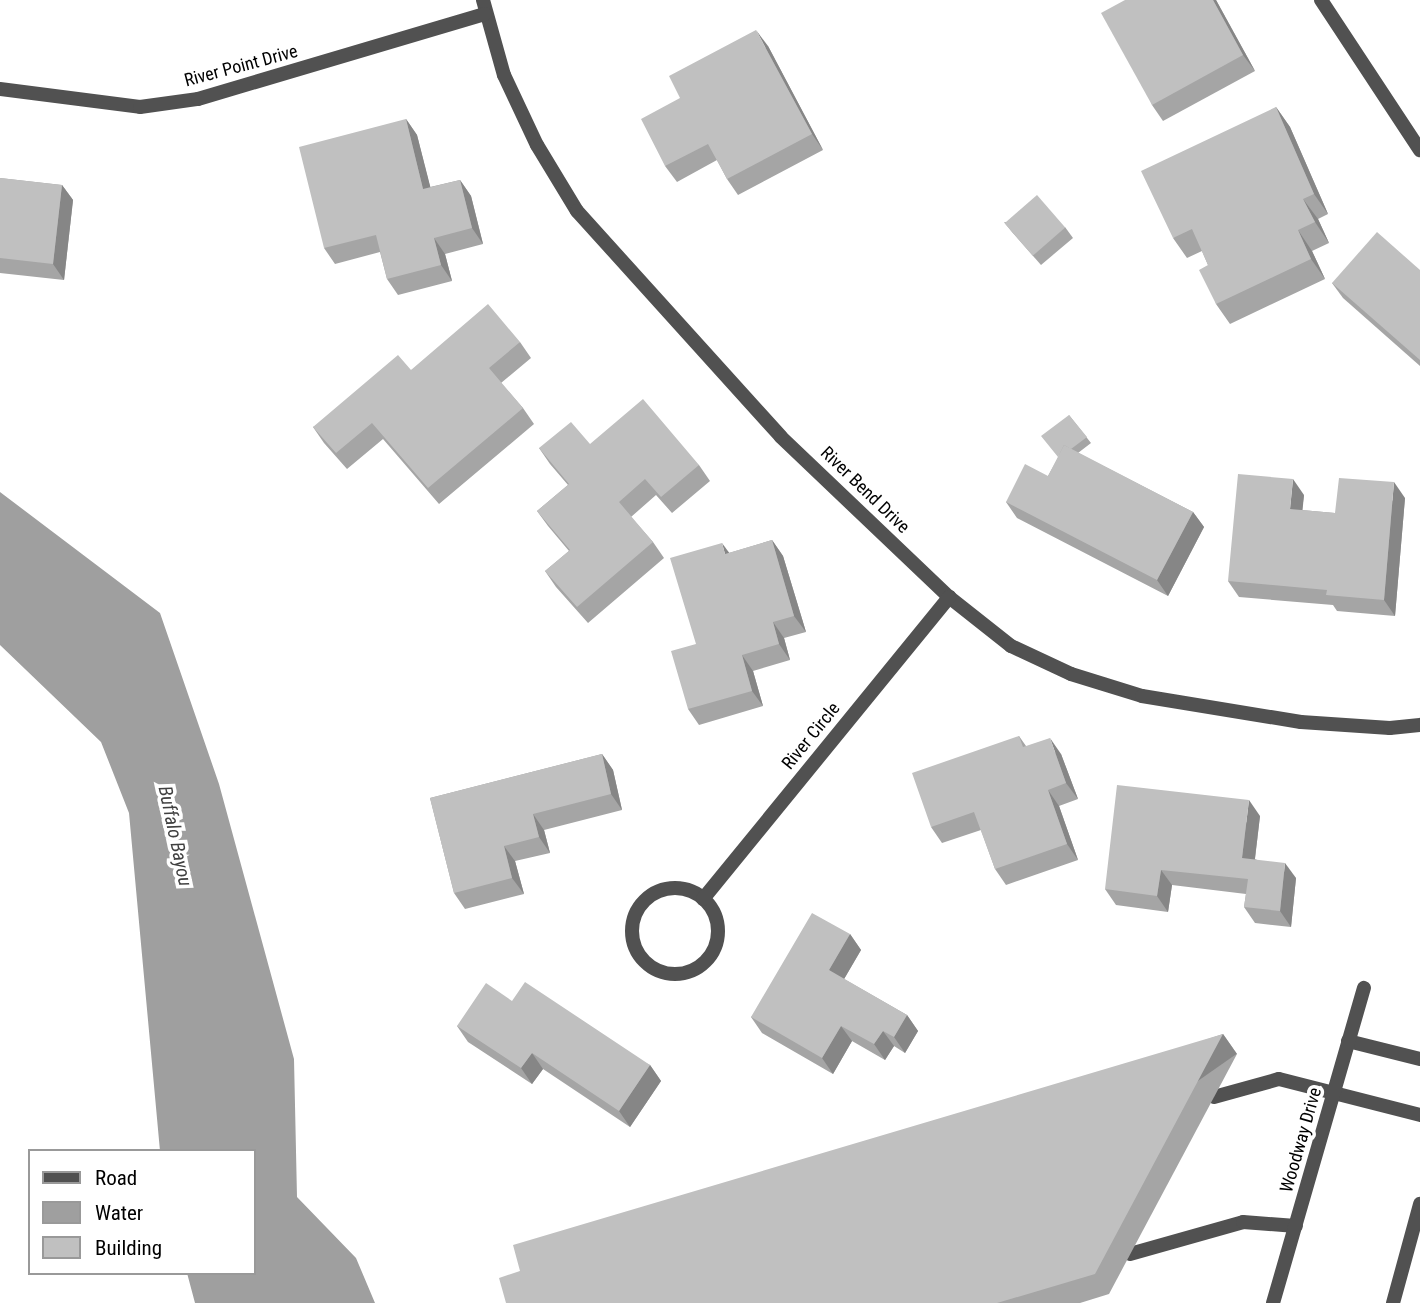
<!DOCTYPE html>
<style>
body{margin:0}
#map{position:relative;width:1420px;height:1303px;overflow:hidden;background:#fff;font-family:"Roboto Condensed",sans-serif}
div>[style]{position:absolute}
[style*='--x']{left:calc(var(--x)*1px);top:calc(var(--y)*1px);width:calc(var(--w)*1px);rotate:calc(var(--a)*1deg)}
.water>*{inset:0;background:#9f9f9f}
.lane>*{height:14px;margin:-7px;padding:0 7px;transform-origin:7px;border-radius:7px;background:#515151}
.street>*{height:14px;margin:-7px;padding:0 7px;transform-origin:7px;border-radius:7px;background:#515151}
.street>.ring{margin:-7px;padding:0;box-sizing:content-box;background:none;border:14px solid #515151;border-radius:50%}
.wall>*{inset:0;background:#a5a5a5}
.shaded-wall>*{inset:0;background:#868686;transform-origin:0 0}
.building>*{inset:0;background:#c0c0c0;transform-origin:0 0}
span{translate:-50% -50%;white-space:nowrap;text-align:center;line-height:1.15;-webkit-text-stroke:7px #fff;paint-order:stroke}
.street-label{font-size:18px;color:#000}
.water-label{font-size:19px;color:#404040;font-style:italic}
.legend{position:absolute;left:28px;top:1149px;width:228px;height:126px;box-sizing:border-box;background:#fff;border:2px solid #999;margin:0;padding:9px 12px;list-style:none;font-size:21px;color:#000}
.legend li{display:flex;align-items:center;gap:14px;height:35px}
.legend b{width:35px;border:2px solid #999}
</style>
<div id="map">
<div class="water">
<div style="clip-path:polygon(0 492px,160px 613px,219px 784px,294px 1059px,297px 1197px,356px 1258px,375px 1303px,195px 1303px,187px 1273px,254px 1273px,254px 1151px,160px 1151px,129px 813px,101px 742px,0 645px)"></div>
</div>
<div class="lane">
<div style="--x:1348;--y:1041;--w:74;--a:14"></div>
<div style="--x:1214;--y:1097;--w:67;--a:-15.5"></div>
<div style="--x:1279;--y:1079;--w:146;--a:14.3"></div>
<div style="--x:1130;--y:1254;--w:117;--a:-15.8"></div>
<div style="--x:1243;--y:1222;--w:53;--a:4.3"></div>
<div style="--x:1393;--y:1303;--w:103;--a:-74.7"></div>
</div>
<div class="street">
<div style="--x:483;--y:0;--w:78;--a:74.4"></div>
<div style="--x:504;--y:75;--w:77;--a:64.8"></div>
<div style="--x:537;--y:145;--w:77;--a:58.8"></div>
<div style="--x:577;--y:211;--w:304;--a:47.9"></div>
<div style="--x:781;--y:437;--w:232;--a:43.6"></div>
<div style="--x:949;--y:597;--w:79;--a:38.3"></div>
<div style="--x:1011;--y:646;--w:66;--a:25"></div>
<div style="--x:1071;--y:674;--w:74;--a:17.2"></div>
<div style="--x:1142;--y:696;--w:161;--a:9.3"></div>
<div style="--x:1301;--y:722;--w:89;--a:3.9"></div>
<div style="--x:1390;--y:728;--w:30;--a:-6"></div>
<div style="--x:1321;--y:0;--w:180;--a:56.6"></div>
<div style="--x:0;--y:89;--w:141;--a:7.3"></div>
<div style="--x:140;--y:107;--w:59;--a:-7.9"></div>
<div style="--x:198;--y:99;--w:299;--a:-16.5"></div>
<div class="ring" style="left:632px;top:888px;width:72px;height:72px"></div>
<div style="--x:703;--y:899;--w:390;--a:-50.8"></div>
<div style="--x:1273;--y:1303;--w:328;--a:-73.9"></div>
</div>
<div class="wall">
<div style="clip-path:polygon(1125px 0,1216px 0,1255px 71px,1163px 121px,1152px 105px)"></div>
<div style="clip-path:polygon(768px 46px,823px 150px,738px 195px,727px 179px,717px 160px,677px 182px,665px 166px,680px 98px)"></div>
<div style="clip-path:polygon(1276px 107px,1290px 127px,1328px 214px,1318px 219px,1329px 243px,1312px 251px,1325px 279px,1230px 324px,1216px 304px,1208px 265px,1202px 251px,1187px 258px,1173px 238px)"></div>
<div style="clip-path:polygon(406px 119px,417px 135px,430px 187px,460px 180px,471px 196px,483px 244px,445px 254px,452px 281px,398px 295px,387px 279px,380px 252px,335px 264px,324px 248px)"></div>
<div style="clip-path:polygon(0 178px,62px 185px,73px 200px,64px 280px,0 273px)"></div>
<div style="clip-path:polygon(1004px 222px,1065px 227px,1073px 238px,1041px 265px,1012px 232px)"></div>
<div style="clip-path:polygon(1420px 270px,1420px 366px,1343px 298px,1332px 283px)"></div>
<div style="clip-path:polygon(520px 342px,531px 358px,501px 383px,523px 408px,534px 424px,439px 504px,383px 439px,347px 469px,324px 443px,313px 427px,411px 370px)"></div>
<div style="clip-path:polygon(1069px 415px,1091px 443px,1078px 453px,1193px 512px,1204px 527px,1168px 596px,1017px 518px,1006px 502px,1048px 476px,1058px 458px)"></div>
<div style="clip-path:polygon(590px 444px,699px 465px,710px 481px,672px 513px,656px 495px,631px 517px,653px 542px,664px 558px,588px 623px,556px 587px,545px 571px,569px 551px,548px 526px,537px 511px,568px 485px,550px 464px,539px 448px)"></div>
<div style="clip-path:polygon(1304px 495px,1302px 510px,1335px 513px,1405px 498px,1395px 616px,1337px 611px,1333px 605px,1239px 597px,1228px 581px)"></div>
<div style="clip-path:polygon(772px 540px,783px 556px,806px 632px,784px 638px,790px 660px,753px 671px,763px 706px,699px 725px,688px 709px,696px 644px,729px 553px)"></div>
<div style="clip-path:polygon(1019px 736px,1026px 746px,1061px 754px,1078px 799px,1059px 806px,1078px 860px,1006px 885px,995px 869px,981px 830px,942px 843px,931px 827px)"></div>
<div style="clip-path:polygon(602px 754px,613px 770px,622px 810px,544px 830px,550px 853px,515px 861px,524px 894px,465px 909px,454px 893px,430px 798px)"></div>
<div style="clip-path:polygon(1260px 816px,1255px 859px,1296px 878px,1291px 927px,1255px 923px,1244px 907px,1246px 894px,1172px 885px,1168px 912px,1116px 905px,1105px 889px)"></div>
<div style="clip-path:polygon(850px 934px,861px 950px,844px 979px,907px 1015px,918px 1031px,905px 1053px,894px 1046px,885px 1060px,852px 1041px,833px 1074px,762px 1033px,751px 1017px)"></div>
<div style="clip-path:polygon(512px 1001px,650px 1065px,661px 1081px,630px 1127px,543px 1069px,532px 1084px,468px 1042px,457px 1026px)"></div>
<div style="clip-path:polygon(1223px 1034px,1237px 1054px,1109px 1294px,1080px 1303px,506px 1303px,520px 1271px)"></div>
</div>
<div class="shaded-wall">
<div style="clip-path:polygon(1213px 0,1216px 0,1255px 71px,1243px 55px)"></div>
<div style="clip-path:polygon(756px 30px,768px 46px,823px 150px,812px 134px)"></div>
<div style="clip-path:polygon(1276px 107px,1290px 127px,1328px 214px,1314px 194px)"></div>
<div style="clip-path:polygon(406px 119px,417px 135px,435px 205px,423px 189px)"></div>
<div style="clip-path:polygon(460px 180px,471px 196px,483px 244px,472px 228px)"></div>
<div style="clip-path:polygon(62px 185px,73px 200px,64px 280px,53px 264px)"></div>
<div style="clip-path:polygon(1303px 199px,1318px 219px,1329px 243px,1315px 222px)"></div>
<div style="clip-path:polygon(1298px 230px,1312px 251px,1325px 279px,1311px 259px)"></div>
<div style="clip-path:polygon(434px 238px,445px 254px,452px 281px,441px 265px)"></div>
<div style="clip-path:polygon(1293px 479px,1304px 495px,1301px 525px,1290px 509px)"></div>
<div style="clip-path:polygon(1394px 482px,1405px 498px,1395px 616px,1384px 600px)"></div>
<div style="clip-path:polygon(1193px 512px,1204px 527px,1168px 596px,1157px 580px)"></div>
<div style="clip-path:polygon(772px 540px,783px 556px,806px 632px,794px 616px)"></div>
<div style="clip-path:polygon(722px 543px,733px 558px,725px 554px)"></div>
<div style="clip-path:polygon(773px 622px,784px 638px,790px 660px,779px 644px)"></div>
<div style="clip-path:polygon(742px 655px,753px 671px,763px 706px,752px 691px)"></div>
<div style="clip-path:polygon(1050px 738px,1061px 754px,1078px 799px,1066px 783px)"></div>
<div style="clip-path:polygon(602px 754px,613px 770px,622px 810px,611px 794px)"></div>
<div style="clip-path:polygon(1048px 790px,1059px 806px,1078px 860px,1067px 844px)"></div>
<div style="clip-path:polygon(1249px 800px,1260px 816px,1253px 874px,1242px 858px)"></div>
<div style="clip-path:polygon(533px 814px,544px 830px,550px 853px,539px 837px)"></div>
<div style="clip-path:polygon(504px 846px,515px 861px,524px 894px,512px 878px)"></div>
<div style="clip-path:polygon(1285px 863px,1296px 878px,1291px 927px,1280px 911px)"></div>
<div style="clip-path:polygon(1161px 870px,1172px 885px,1168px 912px,1157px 896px)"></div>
<div style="clip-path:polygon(850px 934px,861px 950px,840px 986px,829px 970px)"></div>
<div style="clip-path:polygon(907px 1015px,918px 1031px,905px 1053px,894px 1037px)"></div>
<div style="clip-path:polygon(841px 1026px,852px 1041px,833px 1074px,822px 1058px)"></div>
<div style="clip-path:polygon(883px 1031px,894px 1046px,885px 1060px,874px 1044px)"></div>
<div style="left:1223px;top:1034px;width:24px;height:272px;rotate:55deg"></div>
<div style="clip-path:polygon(532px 1053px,543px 1069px,532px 1084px,521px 1068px)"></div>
<div style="clip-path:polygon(650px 1065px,661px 1081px,630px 1127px,619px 1111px)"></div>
</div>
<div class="building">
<div style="clip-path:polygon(1125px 0,1213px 0,1243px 55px,1152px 105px,1101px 13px)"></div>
<div style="clip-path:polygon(756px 30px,812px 134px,727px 179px,708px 144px,665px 166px,641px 119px,680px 98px,669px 76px)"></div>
<div style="clip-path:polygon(1276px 107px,1314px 194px,1303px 199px,1315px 222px,1298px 230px,1311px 259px,1216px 304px,1199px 270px,1208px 265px,1192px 229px,1173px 238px,1141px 171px)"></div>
<div style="clip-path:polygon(406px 119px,423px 189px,460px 180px,472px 228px,434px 238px,441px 265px,387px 279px,376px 235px,324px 248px,299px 147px)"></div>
<div style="clip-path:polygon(0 178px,62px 185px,53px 264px,0 258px)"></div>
<div style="left:1037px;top:195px;width:43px;height:43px;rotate:49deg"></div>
<div style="clip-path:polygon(1377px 232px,1420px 270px,1420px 360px,1332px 283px)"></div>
<div style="clip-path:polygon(488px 304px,520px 342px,489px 368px,523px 408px,428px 488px,372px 423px,336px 453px,313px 427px,398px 355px,411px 370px)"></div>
<div style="clip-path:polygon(643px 399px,699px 465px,661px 497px,645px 479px,619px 502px,653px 542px,577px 607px,545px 571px,570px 550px,537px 511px,569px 484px,539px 448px,571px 422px,590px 444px)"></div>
<div style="clip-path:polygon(1069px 415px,1087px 437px,1071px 449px,1064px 445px,1058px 457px,1041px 436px)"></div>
<div style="clip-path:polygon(1064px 445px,1193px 512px,1157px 580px,1006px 502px,1025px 464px,1048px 476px)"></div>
<div style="clip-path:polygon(1238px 474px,1293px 479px,1290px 509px,1335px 513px,1339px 478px,1394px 482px,1384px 600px,1326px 595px,1327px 590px,1228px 581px)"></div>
<div style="clip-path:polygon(772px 540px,794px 616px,773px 622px,779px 644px,742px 655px,752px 691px,688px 709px,671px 651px,696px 644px,670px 558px,722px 543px,725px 554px)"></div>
<div style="clip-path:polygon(1019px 736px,1023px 747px,1050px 738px,1066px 783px,1048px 790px,1067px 844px,995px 869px,974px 812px,931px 827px,912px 773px)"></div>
<div style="clip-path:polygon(602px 754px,611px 794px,533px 814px,539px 837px,504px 846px,512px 878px,454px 893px,430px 798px)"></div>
<div style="clip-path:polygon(1117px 785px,1249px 800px,1242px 858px,1285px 863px,1280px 911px,1244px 907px,1248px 879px,1161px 870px,1157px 896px,1105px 889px)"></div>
<div style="clip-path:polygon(812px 913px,850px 934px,829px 970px,907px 1015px,894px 1037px,883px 1031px,874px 1044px,841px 1026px,822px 1058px,751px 1017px)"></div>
<div style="clip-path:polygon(525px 982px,650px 1065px,619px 1111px,532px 1053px,521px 1068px,457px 1026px,486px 983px,512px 1001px)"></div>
<div style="clip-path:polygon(1223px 1034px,1095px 1274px,997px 1303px,506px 1303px,499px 1278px,520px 1271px,513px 1245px)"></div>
</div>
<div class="street-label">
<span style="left:241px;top:66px;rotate:-15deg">River Point Drive</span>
<span style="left:865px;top:490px;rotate:44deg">River Bend Drive</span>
<span style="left:811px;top:736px;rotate:-51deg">River Circle</span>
<span style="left:1301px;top:1140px;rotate:-74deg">Woodway Drive</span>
</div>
<div class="water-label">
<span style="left:175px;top:836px;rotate:78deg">Buffalo Bayou</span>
</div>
<ul class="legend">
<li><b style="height:9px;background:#515151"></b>Road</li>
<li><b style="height:19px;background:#9f9f9f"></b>Water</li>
<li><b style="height:19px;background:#c0c0c0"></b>Building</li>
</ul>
</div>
